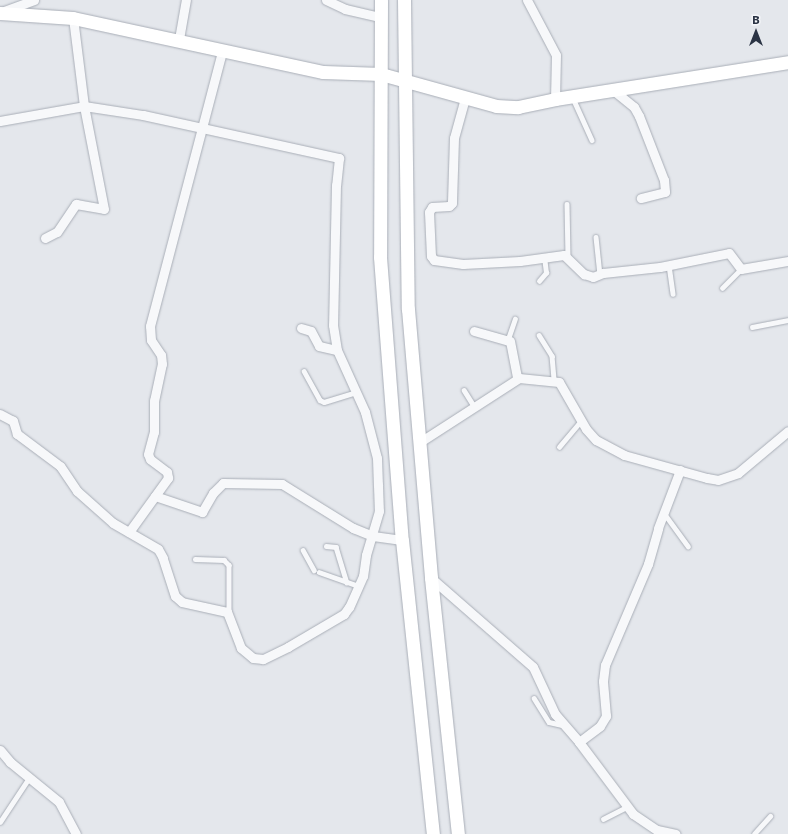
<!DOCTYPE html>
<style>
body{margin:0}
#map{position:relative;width:788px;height:834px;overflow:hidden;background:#e4e7ec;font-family:Commissioner,sans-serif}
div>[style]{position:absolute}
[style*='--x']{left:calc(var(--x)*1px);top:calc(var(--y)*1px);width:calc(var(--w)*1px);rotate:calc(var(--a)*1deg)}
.roads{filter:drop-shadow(0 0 1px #a9aeb7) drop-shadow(0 0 1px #a9aeb7)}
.lane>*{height:4.5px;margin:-2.25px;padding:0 2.25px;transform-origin:2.25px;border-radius:2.25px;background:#f7f8fa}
.street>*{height:9px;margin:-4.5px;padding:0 4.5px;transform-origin:4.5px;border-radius:4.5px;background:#f7f8fa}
.secondary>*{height:13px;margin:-6.5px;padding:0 6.5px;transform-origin:6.5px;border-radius:6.5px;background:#fff}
span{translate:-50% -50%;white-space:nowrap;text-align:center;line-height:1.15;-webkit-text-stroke:3.5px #f4f6f9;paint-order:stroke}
.north{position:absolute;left:736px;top:12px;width:40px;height:40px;-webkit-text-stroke:3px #f4f6f9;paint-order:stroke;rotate:0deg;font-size:11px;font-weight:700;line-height:16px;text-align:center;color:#2b3445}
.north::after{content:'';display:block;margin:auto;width:14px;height:18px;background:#2b3445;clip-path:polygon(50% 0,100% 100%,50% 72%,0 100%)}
</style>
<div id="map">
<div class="roads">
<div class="lane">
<div style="--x:573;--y:98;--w:46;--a:65.7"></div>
<div style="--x:567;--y:204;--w:52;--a:88.9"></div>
<div style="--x:596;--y:237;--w:37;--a:84"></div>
<div style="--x:669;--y:265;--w:29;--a:82"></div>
<div style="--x:539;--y:281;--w:11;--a:-49"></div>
<div style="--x:546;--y:273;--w:16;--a:-97"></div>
<div style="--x:722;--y:288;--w:27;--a:-45"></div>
<div style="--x:752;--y:327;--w:37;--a:-11"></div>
<div style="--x:539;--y:335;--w:25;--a:58"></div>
<div style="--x:552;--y:356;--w:24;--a:85"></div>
<div style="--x:508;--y:339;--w:21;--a:-71"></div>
<div style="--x:304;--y:371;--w:33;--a:61"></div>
<div style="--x:320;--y:400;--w:4;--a:27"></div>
<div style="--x:324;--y:402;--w:34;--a:-17"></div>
<div style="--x:464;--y:390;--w:19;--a:58"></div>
<div style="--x:559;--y:447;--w:34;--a:-50"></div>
<div style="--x:664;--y:513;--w:41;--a:54"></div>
<div style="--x:326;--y:546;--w:10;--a:6"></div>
<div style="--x:336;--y:547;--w:37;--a:73"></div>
<div style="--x:303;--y:550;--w:23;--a:61"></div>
<div style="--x:195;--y:559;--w:29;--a:2"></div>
<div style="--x:224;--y:560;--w:7;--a:45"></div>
<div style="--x:229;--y:565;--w:49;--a:90"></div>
<div style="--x:319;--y:572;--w:42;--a:19.3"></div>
<div style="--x:534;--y:698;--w:28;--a:58"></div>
<div style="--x:549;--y:722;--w:13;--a:13"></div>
<div style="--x:603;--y:819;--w:27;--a:-27"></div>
<div style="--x:0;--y:822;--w:53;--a:-56.6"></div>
<div style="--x:754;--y:834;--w:24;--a:-48"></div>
</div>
<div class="street">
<div style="--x:326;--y:0;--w:21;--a:25"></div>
<div style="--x:345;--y:9;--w:37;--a:13"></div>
<div style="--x:527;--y:0;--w:62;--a:62.2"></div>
<div style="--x:556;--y:55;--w:44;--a:91.3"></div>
<div style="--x:4;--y:11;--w:32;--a:-20"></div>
<div style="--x:179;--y:39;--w:40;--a:-80"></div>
<div style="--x:613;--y:90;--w:27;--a:39"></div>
<div style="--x:634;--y:107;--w:10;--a:61"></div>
<div style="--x:639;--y:116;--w:69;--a:68.7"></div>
<div style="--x:664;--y:180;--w:12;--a:85"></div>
<div style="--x:665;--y:192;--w:25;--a:166"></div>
<div style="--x:465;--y:98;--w:41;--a:105.4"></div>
<div style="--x:454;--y:138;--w:65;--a:91.8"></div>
<div style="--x:452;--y:203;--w:4;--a:135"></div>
<div style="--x:449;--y:206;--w:17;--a:177"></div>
<div style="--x:432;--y:207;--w:6;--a:121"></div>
<div style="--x:429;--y:212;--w:44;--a:87.4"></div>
<div style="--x:431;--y:256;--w:5;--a:53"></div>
<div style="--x:434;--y:260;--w:29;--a:8"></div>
<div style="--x:463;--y:264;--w:57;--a:-3"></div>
<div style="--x:520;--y:261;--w:44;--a:-7.8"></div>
<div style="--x:564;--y:255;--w:28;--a:44"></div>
<div style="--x:584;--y:274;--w:9;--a:18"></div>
<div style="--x:593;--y:277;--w:11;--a:-22"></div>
<div style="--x:603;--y:273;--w:57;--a:-6"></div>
<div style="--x:660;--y:267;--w:70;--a:-11.5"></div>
<div style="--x:729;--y:253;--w:20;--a:53"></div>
<div style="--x:741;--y:269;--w:48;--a:-9.7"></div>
<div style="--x:0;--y:121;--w:85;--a:-10.1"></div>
<div style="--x:84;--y:106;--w:60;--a:8.7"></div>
<div style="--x:143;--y:115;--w:201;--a:12.4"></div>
<div style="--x:339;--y:158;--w:27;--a:96"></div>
<div style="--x:336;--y:185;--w:140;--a:91.2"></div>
<div style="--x:333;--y:325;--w:25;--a:81"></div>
<div style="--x:337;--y:350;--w:68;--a:65.7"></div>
<div style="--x:365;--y:412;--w:48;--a:75.4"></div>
<div style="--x:377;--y:458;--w:27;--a:88"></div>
<div style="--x:378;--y:485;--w:26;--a:88"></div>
<div style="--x:379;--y:511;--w:46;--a:106.5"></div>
<div style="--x:366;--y:555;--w:21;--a:98"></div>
<div style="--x:363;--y:576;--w:34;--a:114"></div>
<div style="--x:349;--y:607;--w:9;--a:126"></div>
<div style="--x:344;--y:614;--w:65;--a:149.5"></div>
<div style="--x:288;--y:647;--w:28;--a:154"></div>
<div style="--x:263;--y:659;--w:10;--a:-174"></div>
<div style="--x:253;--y:658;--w:16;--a:-140"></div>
<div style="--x:241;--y:648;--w:39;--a:-111"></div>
<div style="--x:227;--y:612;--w:46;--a:-167.5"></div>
<div style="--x:182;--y:602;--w:9;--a:-139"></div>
<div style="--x:175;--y:596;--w:40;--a:-108"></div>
<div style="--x:163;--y:558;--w:10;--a:-119"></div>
<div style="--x:158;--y:549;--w:52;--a:-150"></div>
<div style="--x:113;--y:523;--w:48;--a:-138.4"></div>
<div style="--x:77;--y:491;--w:30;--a:-124"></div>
<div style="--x:60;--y:466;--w:54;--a:-143.3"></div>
<div style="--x:17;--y:434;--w:14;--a:-107"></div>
<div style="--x:13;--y:421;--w:15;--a:-152"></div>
<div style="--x:45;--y:238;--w:13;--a:-27"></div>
<div style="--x:57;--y:232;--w:34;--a:-56"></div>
<div style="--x:76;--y:204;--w:28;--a:10"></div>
<div style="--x:104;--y:209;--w:105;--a:-101"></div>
<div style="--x:84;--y:106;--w:89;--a:-97.1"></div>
<div style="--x:301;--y:328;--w:10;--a:17"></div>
<div style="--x:311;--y:331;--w:17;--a:62"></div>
<div style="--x:319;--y:346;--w:18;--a:13"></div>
<div style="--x:474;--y:331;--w:37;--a:16"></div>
<div style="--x:510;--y:341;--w:38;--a:79"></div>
<div style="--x:420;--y:442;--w:118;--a:-32.9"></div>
<div style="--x:519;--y:378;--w:40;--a:5.7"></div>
<div style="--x:559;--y:382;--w:54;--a:60.1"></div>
<div style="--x:586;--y:429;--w:15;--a:48"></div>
<div style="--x:596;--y:440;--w:32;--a:28"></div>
<div style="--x:624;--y:455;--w:86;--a:15.5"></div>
<div style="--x:707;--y:478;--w:11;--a:10"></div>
<div style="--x:718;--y:480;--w:21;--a:-19"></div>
<div style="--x:738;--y:473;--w:65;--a:-40"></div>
<div style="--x:155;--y:496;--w:50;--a:18.8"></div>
<div style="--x:202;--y:512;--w:22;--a:-60"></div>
<div style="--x:213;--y:493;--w:14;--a:-45"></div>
<div style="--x:223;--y:483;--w:59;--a:1"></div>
<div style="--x:282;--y:484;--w:84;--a:31.8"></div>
<div style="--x:353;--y:528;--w:22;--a:22"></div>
<div style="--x:373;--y:536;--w:29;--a:8"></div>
<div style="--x:129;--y:532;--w:67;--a:-54.2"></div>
<div style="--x:168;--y:478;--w:6;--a:-99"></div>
<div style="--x:167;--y:472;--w:21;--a:-143"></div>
<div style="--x:150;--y:459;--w:5;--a:-112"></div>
<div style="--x:148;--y:454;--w:23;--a:-75"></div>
<div style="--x:154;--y:432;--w:31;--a:-90"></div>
<div style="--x:154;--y:401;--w:38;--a:-78"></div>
<div style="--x:162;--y:364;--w:9;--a:-96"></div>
<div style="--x:161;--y:355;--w:18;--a:-124"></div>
<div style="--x:151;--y:340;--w:14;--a:-94"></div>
<div style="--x:150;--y:326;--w:284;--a:-75.3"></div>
<div style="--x:431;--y:578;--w:135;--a:41.1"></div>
<div style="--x:533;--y:667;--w:52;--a:64.9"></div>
<div style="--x:555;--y:714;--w:37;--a:49"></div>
<div style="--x:579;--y:742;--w:90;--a:53.1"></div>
<div style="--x:633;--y:814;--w:29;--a:34"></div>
<div style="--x:657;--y:830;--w:19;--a:12"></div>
<div style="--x:579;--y:742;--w:26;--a:-37"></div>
<div style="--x:600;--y:726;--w:12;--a:-59"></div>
<div style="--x:606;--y:716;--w:35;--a:-95"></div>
<div style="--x:603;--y:681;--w:16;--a:-83"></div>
<div style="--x:605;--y:665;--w:110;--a:-66.9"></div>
<div style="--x:648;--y:564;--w:37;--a:-74"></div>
<div style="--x:658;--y:528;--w:62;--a:-69.2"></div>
<div style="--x:0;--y:750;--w:16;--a:50"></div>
<div style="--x:10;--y:762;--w:63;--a:39.2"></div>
<div style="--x:59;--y:802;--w:36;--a:62"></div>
</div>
<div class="secondary">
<div style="--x:381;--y:0;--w:257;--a:90.2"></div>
<div style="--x:380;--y:257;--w:284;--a:85.6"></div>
<div style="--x:402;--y:540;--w:296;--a:84"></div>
<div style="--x:404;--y:0;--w:309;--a:89.3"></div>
<div style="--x:408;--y:309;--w:270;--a:85.1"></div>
<div style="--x:431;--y:578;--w:257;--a:84"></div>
<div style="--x:0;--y:13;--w:73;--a:3.9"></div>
<div style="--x:73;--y:18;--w:256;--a:12.2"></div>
<div style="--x:323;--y:72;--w:58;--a:2"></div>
<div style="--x:381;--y:74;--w:119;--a:15.5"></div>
<div style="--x:496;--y:106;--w:22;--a:3"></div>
<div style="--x:518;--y:107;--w:38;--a:-12"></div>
<div style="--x:555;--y:99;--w:236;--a:-9"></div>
</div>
</div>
<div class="north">B</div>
</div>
